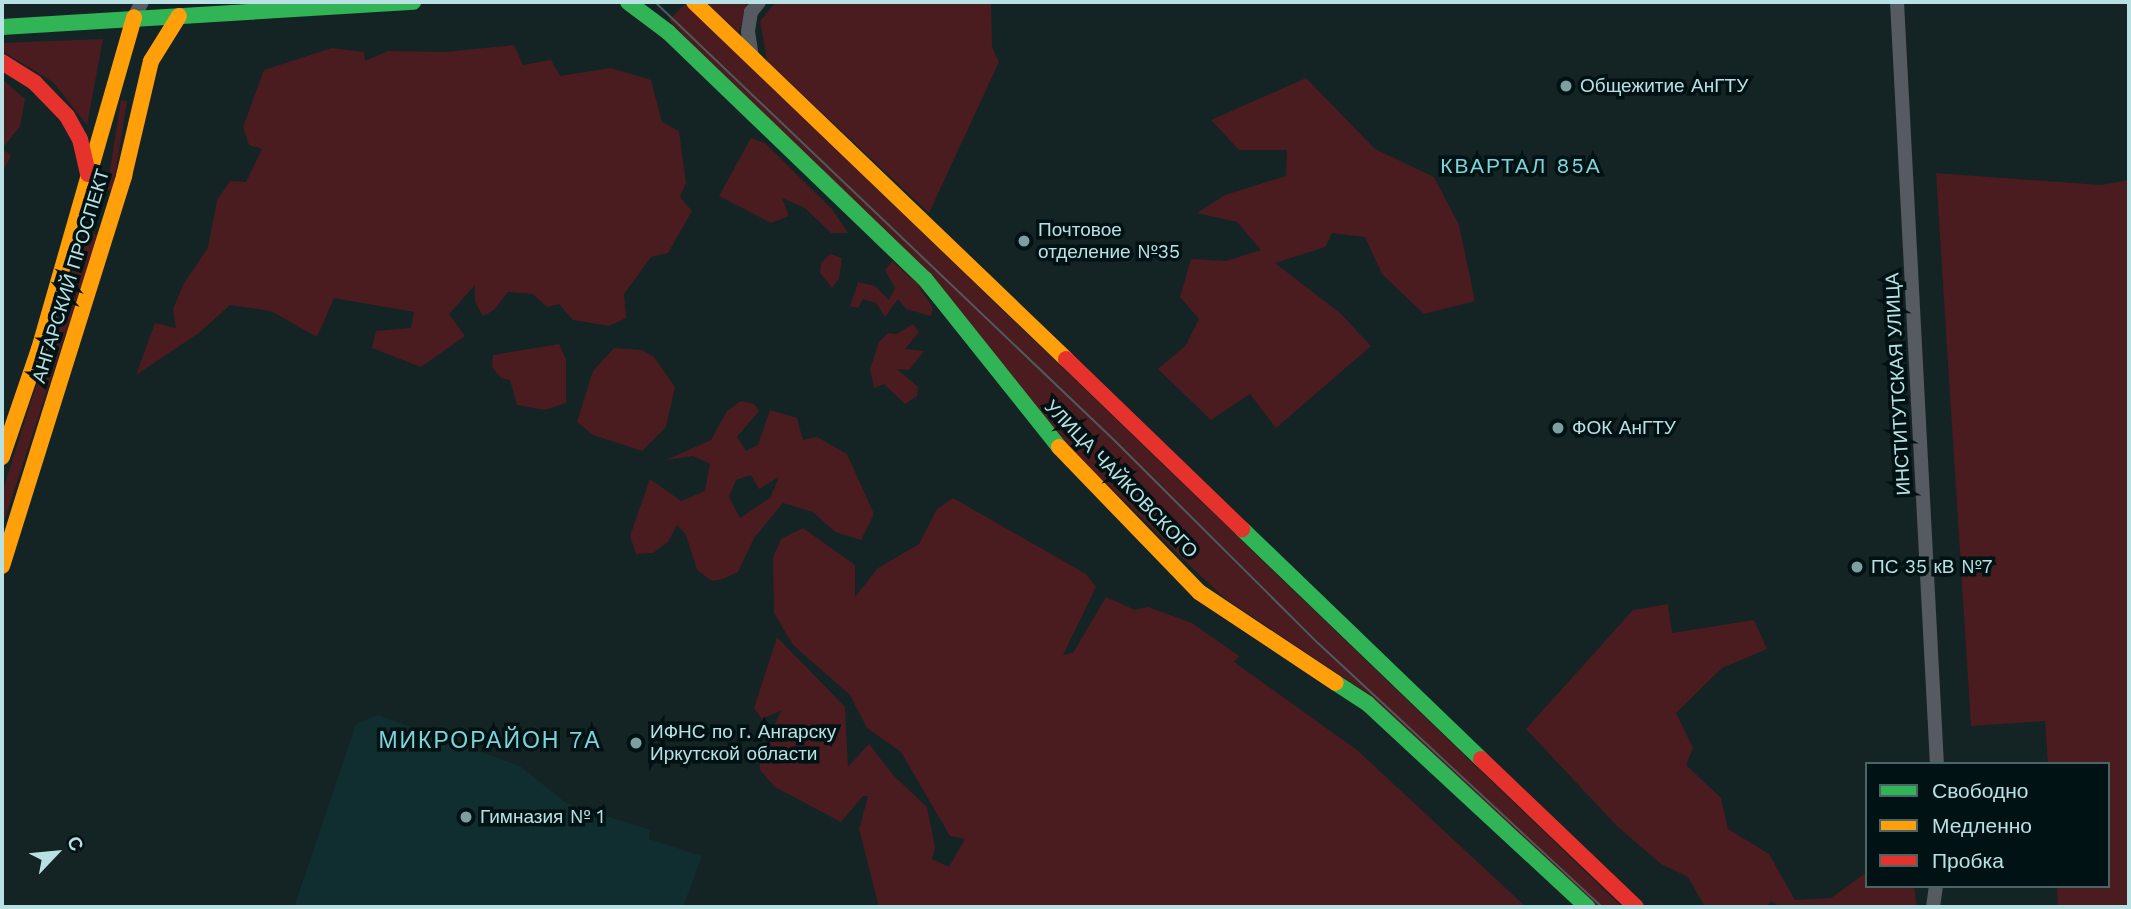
<!DOCTYPE html>
<meta charset="utf-8">
<style>
body{margin:0}
#map{position:relative;width:2131px;height:909px;overflow:hidden;background:#142324;font-family:"Work Sans",sans-serif}
div>[style]{position:absolute}
[style*='--x']{left:calc(var(--x)*1px);top:calc(var(--y)*1px);width:calc(var(--w)*1px);rotate:calc(var(--a)*1deg)}
.built>*{inset:0;background:#102e2f}
.green>*{inset:0;background:#4a1c1f;transform-origin:0 0}
.street>*{height:14px;margin:-7px;padding:0 7px;transform-origin:7px;border-radius:7px;background:#555b61}
.fast>*{height:16px;margin:-8px;padding:0 8px;transform-origin:8px;border-radius:8px;background:#30b455}
.slow>*{height:16px;margin:-8px;padding:0 8px;transform-origin:8px;border-radius:8px;background:#ff9f0a}
.jam>*{height:16px;margin:-8px;padding:0 8px;transform-origin:8px;border-radius:8px;background:#e5322d}
.tram>*{height:2px;margin:-1px;padding:0 1px;transform-origin:1px;border-radius:1px;background:#50595d}
.dots>*{width:19px;height:19px;translate:-50% -50%;box-sizing:border-box;border:4px solid #001213;border-radius:50%}
span{translate:-50% -50%;white-space:nowrap;text-align:center;line-height:1.15;-webkit-text-stroke:7px #001213;paint-order:stroke}
.poi-label{font-size:19px;color:#b9e1e4}
.left{translate:0 -50%;text-align:left}
.street-label{font-size:19px;color:#b9e1e4}
.neighbourhood-label{font-size:21px;color:#7dd5da;letter-spacing:2px}
.quarter-label{font-size:23px;color:#7dd5da;letter-spacing:2px}
.frame{position:absolute;inset:0;border:4px solid #b9e1e4;pointer-events:none}
.legend{position:absolute;left:1865px;top:762px;width:245px;height:126px;box-sizing:border-box;background:#001213;border:2px solid #4a6567;margin:0;padding:9px 12px;list-style:none;font-size:21px;color:#b9e1e4}
.legend li{display:flex;align-items:center;gap:14px;height:35px}
.legend b{width:35px;border:2px solid #4a6567}
.north{position:absolute;left:21px;top:818px;width:70px;height:70px;-webkit-text-stroke:5px #001213;paint-order:stroke;rotate:64deg;font-size:19px;font-weight:700;line-height:28px;text-align:center;color:#b9e1e4}
.north::after{content:'';display:block;margin:auto;width:24px;height:32px;background:#b9e1e4;clip-path:polygon(50% 0,100% 100%,50% 72%,0 100%)}
</style>
<div id="map">
<div class="built">
<div style="clip-path:polygon(378px 715px,520px 766px,566px 803px,650px 830px,649px 839px,702px 856px,683px 907px,294px 907px,356px 724px)"></div>
</div>
<div class="green">
<div style="clip-path:polygon(706px 2px,747px 2px,739px 33px)"></div>
<div style="clip-path:polygon(776px 2px,991px 3px,992px 47px,999px 62px,929px 213px,767px 61px,760px 21px)"></div>
<div style="clip-path:polygon(685px 4px,1622px 907px,1594px 907px,1371px 696px,1223px 597px,1176px 552px,1072px 450px,669px 20px)"></div>
<div style="clip-path:polygon(103px 39px,87px 125px,53px 82px,2px 51px,2px 43px)"></div>
<div style="clip-path:polygon(514px 45px,523px 65px,551px 60px,560px 76px,611px 68px,651px 80px,662px 122px,679px 131px,686px 183px,680px 197px,692px 211px,668px 253px,651px 257px,624px 294px,626px 318px,609px 326px,573px 320px,559px 304px,547px 307px,533px 294px,508px 292px,494px 310px,483px 316px,475px 302px,475px 285px,449px 314px,465px 336px,421px 367px,372px 348px,376px 331px,411px 328px,414px 312px,334px 298px,317px 337px,271px 311px,230px 305px,199px 333px,136px 375px,155px 323px,176px 328px,173px 309px,184px 283px,208px 248px,217px 200px,230px 181px,246px 182px,262px 149px,249px 145px,243px 127px,264px 70px,332px 48px,364px 52px,365px 61px,388px 51px,444px 52px)"></div>
<div style="clip-path:polygon(1306px 78px,1375px 149px,1434px 177px,1459px 225px,1475px 301px,1424px 314px,1382px 274px,1365px 237px,1332px 233px,1325px 247px,1275px 263px,1340px 313px,1371px 346px,1276px 428px,1250px 394px,1211px 420px,1158px 369px,1186px 345px,1199px 319px,1180px 297px,1191px 259px,1226px 261px,1261px 250px,1237px 222px,1197px 213px,1225px 195px,1286px 176px,1287px 150px,1239px 150px,1211px 120px)"></div>
<div style="clip-path:polygon(2px 79px,25px 99px,20px 126px,2px 149px,11px 155px,2px 174px)"></div>
<div style="left:121px;top:100px;width:6px;height:91px;rotate:9deg"></div>
<div style="clip-path:polygon(751px 138px,765px 143px,832px 209px,848px 233px,831px 233px,805px 208px,782px 198px,789px 216px,771px 223px,719px 196px)"></div>
<div style="clip-path:polygon(1936px 173px,2101px 185px,2129px 180px,2129px 907px,2058px 907px,2057px 886px,2108px 886px,2108px 764px,2048px 764px,2045px 721px,1971px 726px)"></div>
<div style="clip-path:polygon(85px 230px,98px 235px,2px 528px,2px 493px)"></div>
<div style="clip-path:polygon(830px 254px,842px 258px,839px 279px,832px 288px,820px 273px,821px 263px)"></div>
<div style="clip-path:polygon(892px 261px,916px 283px,933px 308px,931px 316px,906px 309px,898px 299px,885px 317px,876px 303px,863px 299px,858px 308px,850px 306px,858px 282px,875px 286px,889px 300px,895px 288px,885px 270px)"></div>
<div style="clip-path:polygon(913px 324px,919px 332px,905px 349px,924px 351px,909px 370px,897px 369px,918px 387px,917px 396px,905px 404px,884px 384px,874px 388px,870px 369px,879px 342px,888px 333px,897px 334px)"></div>
<div style="clip-path:polygon(559px 344px,566px 359px,566px 403px,545px 410px,517px 405px,510px 380px,501px 378px,492px 367px,493px 355px)"></div>
<div style="clip-path:polygon(614px 348px,642px 350px,654px 357px,675px 387px,666px 427px,642px 451px,593px 435px,577px 422px,593px 371px)"></div>
<div style="clip-path:polygon(evenodd,741px 401px,754px 404px,759px 411px,737px 437px,746px 451px,758px 445px,770px 410px,797px 418px,803px 440px,817px 437px,847px 454px,874px 514px,861px 540px,835px 532px,813px 512px,783px 503px,754px 538px,738px 572px,723px 579px,712px 581px,697px 570px,686px 535px,677px 525px,668px 542px,653px 553px,636px 554px,630px 536px,650px 479px,681px 501px,705px 491px,710px 464px,693px 456px,666px 460px,711px 440px,727px 411px,741px 401px,751px 475px,759px 489px,779px 477px,770px 498px,740px 518px,729px 497px,736px 480px,751px 475px)"></div>
<div style="clip-path:polygon(953px 498px,1086px 574px,1096px 587px,1063px 655px,1073px 653px,1106px 597px,1135px 610px,1148px 607px,1192px 623px,1239px 656px,1234px 662px,1357px 750px,1526px 907px,879px 907px,859px 829px,868px 796px,863px 796px,841px 822px,775px 787px,760px 770px,759px 755px,782px 710px,762px 719px,754px 708px,777px 637px,845px 707px,848px 767px,869px 744px,893px 775px,927px 807px,935px 847px,932px 859px,949px 867px,965px 839px,950px 836px,901px 752px,867px 728px,850px 695px,793px 645px,774px 613px,773px 558px,781px 539px,803px 528px,855px 565px,855px 597px,878px 568px,919px 544px,937px 509px)"></div>
<div style="clip-path:polygon(1668px 604px,1672px 633px,1754px 620px,1767px 649px,1722px 668px,1676px 713px,1693px 748px,1686px 765px,1721px 798px,1728px 829px,1769px 854px,1795px 900px,1831px 898px,1867px 872px,1867px 886px,1914px 886px,1917px 907px,1781px 907px,1771px 901px,1766px 907px,1705px 907px,1688px 877px,1661px 864px,1617px 826px,1526px 729px,1633px 610px)"></div>
</div>
<div class="street">
<div style="--x:1897;--y:2;--w:763;--a:87"></div>
<div style="--x:134;--y:17;--w:17;--a:-62"></div>
<div style="--x:752;--y:57;--w:26;--a:-99"></div>
<div style="--x:748;--y:31;--w:19;--a:-81"></div>
<div style="--x:751;--y:12;--w:13;--a:-51"></div>
<div style="--x:1933;--y:907;--w:21;--a:-82"></div>
</div>
<div class="fast">
<div style="--x:628;--y:2;--w:50;--a:36.9"></div>
<div style="--x:668;--y:32;--w:356;--a:43.9"></div>
<div style="--x:925;--y:279;--w:215;--a:51.4"></div>
<div style="--x:2;--y:27;--w:412;--a:-3.5"></div>
<div style="--x:1242;--y:529;--w:332;--a:43.9"></div>
<div style="--x:1336;--y:683;--w:38;--a:33"></div>
<div style="--x:1368;--y:704;--w:299;--a:42.8"></div>
</div>
<div class="slow">
<div style="--x:694;--y:2;--w:516;--a:43.82"></div>
<div style="--x:1059;--y:447;--w:202;--a:46"></div>
<div style="--x:1199;--y:592;--w:164;--a:33.6"></div>
<div style="--x:2;--y:457;--w:114;--a:-71.1"></div>
<div style="--x:39;--y:349;--w:345;--a:-74"></div>
<div style="--x:2;--y:566;--w:409;--a:-72.6"></div>
<div style="--x:124;--y:176;--w:118;--a:-76.8"></div>
<div style="--x:151;--y:61;--w:53;--a:-58.1"></div>
</div>
<div class="jam">
<div style="--x:2;--y:62;--w:39;--a:32"></div>
<div style="--x:35;--y:83;--w:46;--a:45.9"></div>
<div style="--x:67;--y:116;--w:26;--a:61"></div>
<div style="--x:80;--y:139;--w:36;--a:77"></div>
<div style="--x:1066;--y:359;--w:245;--a:44"></div>
<div style="--x:1481;--y:759;--w:214;--a:43.7"></div>
</div>
<div class="tram">
<div style="--x:655;--y:2;--w:637;--a:43.66"></div>
<div style="--x:1116;--y:442;--w:286;--a:44.9"></div>
<div style="--x:1319;--y:644;--w:386;--a:42.9"></div>
</div>
<div class="dots">
<div style="left:1566px;top:86px;background:#7f9ea1"></div>
<div style="left:1024px;top:241px;background:#7f9ea1"></div>
<div style="left:1558px;top:428px;background:#7f9ea1"></div>
<div style="left:1857px;top:567px;background:#7f9ea1"></div>
<div style="left:636px;top:743px;background:#7f9ea1"></div>
<div style="left:466px;top:817px;background:#7f9ea1"></div>
</div>
<div class="poi-label">
<span class="left" style="left:1580px;top:86px">Общежитие АнГТУ</span>
<span class="left" style="left:1038px;top:241px">Почтовое<br>отделение №35</span>
<span class="left" style="left:1572px;top:428px">ФОК АнГТУ</span>
<span class="left" style="left:1871px;top:567px">ПС 35 кВ №7</span>
<span class="left" style="left:650px;top:743px">ИФНС по г. Ангарску<br>Иркутской области</span>
<span class="left" style="left:480px;top:817px">Гимназия № 1</span>
</div>
<div class="street-label">
<span style="left:71px;top:276px;rotate:-73deg">АНГАРСКИЙ ПРОСПЕКТ</span>
<span style="left:1898px;top:384px;rotate:-93deg">ИНСТИТУТСКАЯ УЛИЦА</span>
<span style="left:1121px;top:479px;rotate:46deg">УЛИЦА ЧАЙКОВСКОГО</span>
</div>
<div class="neighbourhood-label">
<span style="left:1521px;top:166px">КВАРТАЛ 85А</span>
</div>
<div class="quarter-label">
<span style="left:490px;top:741px">МИКРОРАЙОН 7А</span>
</div>
<div class="frame"></div>
<ul class="legend">
<li><b style="height:9px;background:#30b455"></b>Свободно</li>
<li><b style="height:9px;background:#ff9f0a"></b>Медленно</li>
<li><b style="height:9px;background:#e5322d"></b>Пробка</li>
</ul>
<div class="north">С</div>
</div>
